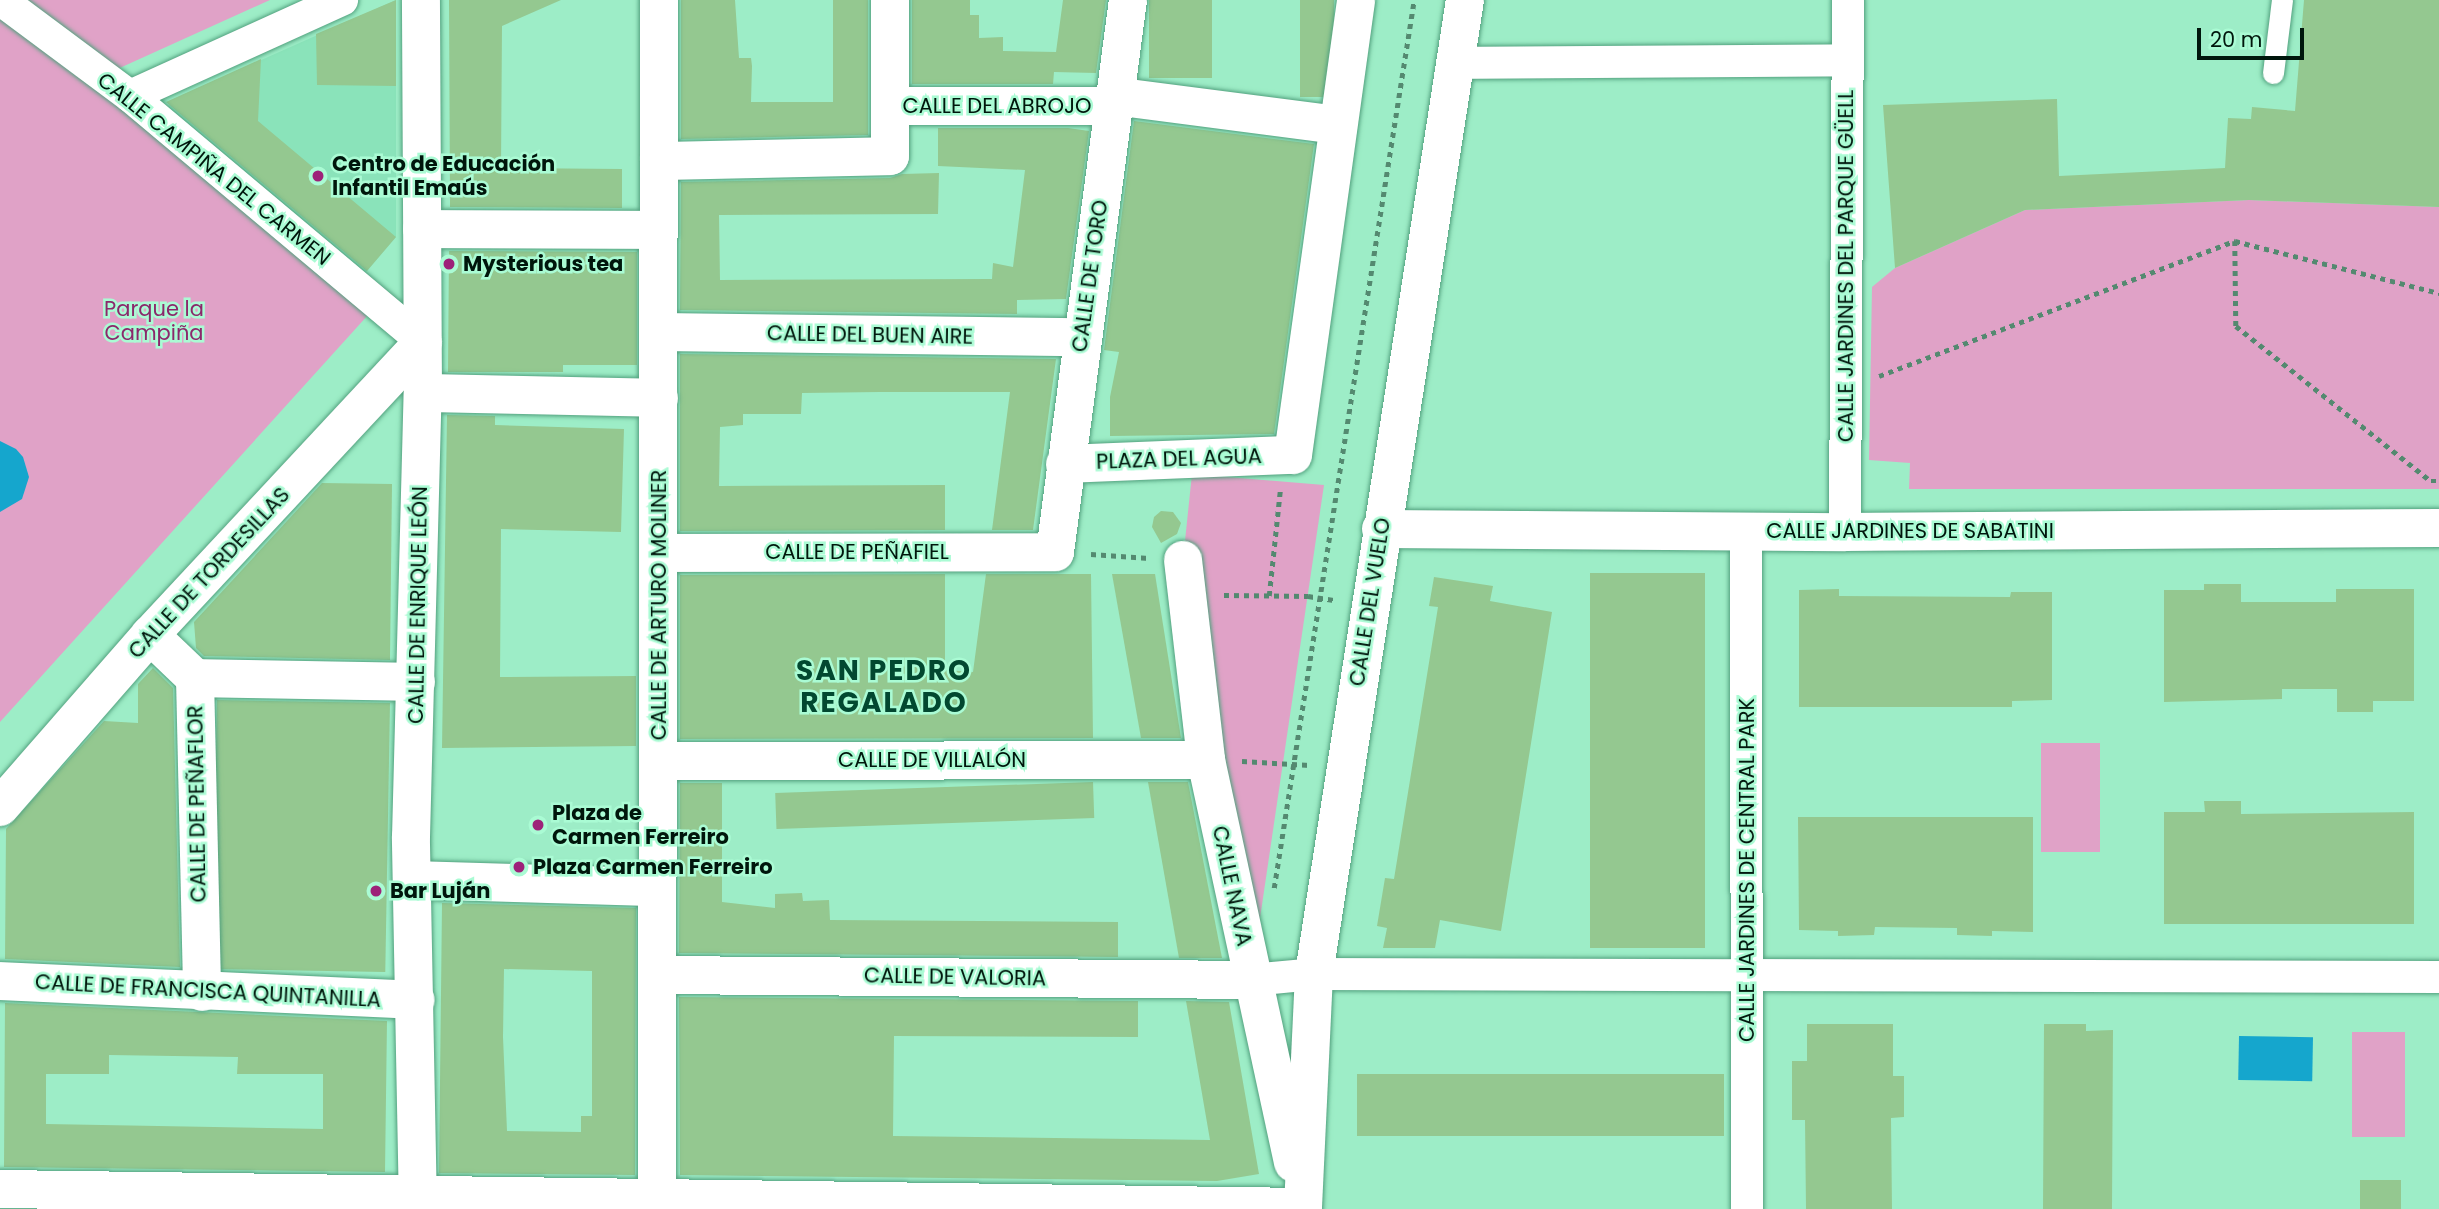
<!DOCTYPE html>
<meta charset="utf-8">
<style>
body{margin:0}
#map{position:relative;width:2439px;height:1209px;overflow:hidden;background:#9dedc7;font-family:Poppins,sans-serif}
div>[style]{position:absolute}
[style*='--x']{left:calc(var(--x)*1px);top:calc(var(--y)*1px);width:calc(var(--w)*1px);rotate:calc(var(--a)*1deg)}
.built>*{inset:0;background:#8ae3ba}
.green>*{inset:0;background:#e0a2c7;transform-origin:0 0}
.water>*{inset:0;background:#15a6cd;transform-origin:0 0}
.building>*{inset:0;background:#94c890;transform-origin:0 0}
.path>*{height:4.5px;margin-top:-2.25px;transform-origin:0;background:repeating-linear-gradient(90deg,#548970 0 5px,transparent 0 10px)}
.roads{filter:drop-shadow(0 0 2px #52a17e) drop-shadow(0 0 2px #52a17e)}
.service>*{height:21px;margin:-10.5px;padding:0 10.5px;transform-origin:10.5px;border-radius:10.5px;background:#fff}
.pedestrian>*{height:32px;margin:-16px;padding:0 16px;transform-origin:16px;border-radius:16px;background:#fff}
.minor>*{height:38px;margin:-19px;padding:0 19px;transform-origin:19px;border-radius:19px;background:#fff}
.dots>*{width:19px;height:19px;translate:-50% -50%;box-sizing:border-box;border:4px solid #aafbd4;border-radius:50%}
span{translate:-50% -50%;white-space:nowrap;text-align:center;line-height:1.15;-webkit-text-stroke:5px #aafbd4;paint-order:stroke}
.street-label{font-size:21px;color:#00160c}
.poi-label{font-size:21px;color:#00160c;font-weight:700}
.left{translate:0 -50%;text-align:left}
.park-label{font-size:21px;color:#8b286b}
.district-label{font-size:28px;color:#024830;font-weight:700;letter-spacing:2px}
.scale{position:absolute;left:2197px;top:28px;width:107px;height:32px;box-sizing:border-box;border:4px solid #00160c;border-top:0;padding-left:9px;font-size:21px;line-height:24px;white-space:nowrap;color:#00160c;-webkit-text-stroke:5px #aafbd4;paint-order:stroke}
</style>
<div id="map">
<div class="built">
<div style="clip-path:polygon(396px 0,396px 237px,360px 279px,168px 114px,169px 101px)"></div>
</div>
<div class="green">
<div style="clip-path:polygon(0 0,270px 0,102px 76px,378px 304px,0 722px)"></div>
<div style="clip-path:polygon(2249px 200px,2439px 207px,2439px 489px,1909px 489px,1910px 463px,1869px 460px,1872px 287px,1895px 268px,2025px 210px)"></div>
<div style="clip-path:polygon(1192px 474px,1324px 485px,1259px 925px,1183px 560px)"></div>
<div style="left:2100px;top:743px;width:109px;height:59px;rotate:90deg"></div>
<div style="left:2352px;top:1032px;width:53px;height:105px"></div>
</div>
<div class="water">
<div style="clip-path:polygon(0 441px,16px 449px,23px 457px,29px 477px,22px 499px,0 512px)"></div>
<div style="left:2239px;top:1036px;width:74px;height:44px;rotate:1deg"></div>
</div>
<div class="building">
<div style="clip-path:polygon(396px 0,396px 86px,317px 85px,316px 34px)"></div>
<div style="clip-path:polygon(449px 0,561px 0,502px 26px,501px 168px,622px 169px,622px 208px,450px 207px)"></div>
<div style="clip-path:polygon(681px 0,735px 0,739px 58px,751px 58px,752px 66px,751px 102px,833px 102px,833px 0,868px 0,868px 135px,681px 139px)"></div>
<div style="clip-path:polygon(912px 0,970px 0,970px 15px,979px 15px,979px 38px,1003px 37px,1003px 51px,1056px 52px,1063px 0,1106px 0,1096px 73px,1054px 72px,1053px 84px,912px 84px)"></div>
<div style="left:1149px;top:0;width:63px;height:78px"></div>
<div style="left:1300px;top:0;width:34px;height:97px"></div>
<div style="clip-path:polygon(2304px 0,2439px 0,2439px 207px,2249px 200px,2025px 210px,1895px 268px,1883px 105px,2057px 99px,2059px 176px,2225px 168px,2228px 118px,2251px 119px,2252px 107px,2295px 111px)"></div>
<div style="clip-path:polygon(261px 59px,258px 121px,396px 237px,367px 271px,166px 102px)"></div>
<div style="clip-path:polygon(1134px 121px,1314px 144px,1274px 434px,1110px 436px,1110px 397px,1119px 352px,1104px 350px)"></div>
<div style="clip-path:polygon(938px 128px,1068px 128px,1089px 131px,1066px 299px,1017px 300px,1017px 314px,680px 310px,681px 182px,890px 178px,902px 174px,939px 173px,938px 214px,719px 215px,720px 280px,992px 279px,993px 263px,1013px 267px,1025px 170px,938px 166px)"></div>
<div style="clip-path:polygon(449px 251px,637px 252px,637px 365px,563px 365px,563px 372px,448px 372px)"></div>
<div style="clip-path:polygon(680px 354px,1056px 359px,1033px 530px,992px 530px,1010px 392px,880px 392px,802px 393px,801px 414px,743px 414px,743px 425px,720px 427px,719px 486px,945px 485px,945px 530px,680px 531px)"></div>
<div style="clip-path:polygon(447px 415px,495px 416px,495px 425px,624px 429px,621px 532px,501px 529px,500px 677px,636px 676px,636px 746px,442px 748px)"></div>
<div style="clip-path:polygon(322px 483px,392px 484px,390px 660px,204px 656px,196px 648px,194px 622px)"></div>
<div style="clip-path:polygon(1161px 511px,1173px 512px,1181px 523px,1177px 534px,1161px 543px,1152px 527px,1154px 517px)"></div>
<div style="left:1590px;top:573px;width:115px;height:375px"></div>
<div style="clip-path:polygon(945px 574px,945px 670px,973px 672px,986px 574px,1091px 574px,1093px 738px,680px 739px,680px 575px)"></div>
<div style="clip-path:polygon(1112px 574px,1155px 574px,1181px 738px,1141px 738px)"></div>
<div style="clip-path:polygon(1434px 577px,1493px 586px,1490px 601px,1552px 612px,1501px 931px,1440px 920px,1435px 948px,1383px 948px,1387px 928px,1377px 926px,1385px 878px,1394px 879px,1438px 607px,1429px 606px)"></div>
<div style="clip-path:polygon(2204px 584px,2241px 584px,2241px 602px,2336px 602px,2336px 589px,2414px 589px,2414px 701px,2373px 701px,2373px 712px,2337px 712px,2337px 689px,2282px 689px,2282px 699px,2164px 702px,2164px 590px,2204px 590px)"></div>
<div style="clip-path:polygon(1839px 589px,1839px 596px,2010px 597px,2011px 592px,2052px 592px,2052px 700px,2012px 701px,2012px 707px,1799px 707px,1799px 590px)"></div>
<div style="clip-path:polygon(153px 668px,173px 688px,180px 967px,5px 959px,6px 829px,104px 721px,138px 723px,138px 684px)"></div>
<div style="left:217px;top:700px;width:173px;height:269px;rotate:1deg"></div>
<div style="left:1093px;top:782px;width:36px;height:318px;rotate:88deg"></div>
<div style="clip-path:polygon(1148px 782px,1188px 782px,1222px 958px,1179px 958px)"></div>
<div style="clip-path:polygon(680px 783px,722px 783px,722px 902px,775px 908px,775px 894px,802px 893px,803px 901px,829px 900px,830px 920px,1118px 922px,1118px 957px,679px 953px)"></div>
<div style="clip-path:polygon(2204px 801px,2241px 801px,2241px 814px,2414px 812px,2414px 924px,2164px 924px,2164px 812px,2205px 812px)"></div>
<div style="clip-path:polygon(1798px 817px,2033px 817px,2033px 932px,1992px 931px,1992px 936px,1957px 935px,1957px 928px,1875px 927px,1874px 935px,1838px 936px,1838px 931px,1799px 930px)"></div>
<div style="clip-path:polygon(evenodd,442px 903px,636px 908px,635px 1175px,439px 1173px,442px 903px,504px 969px,592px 971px,592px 1116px,581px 1116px,581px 1132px,507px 1131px,503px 1037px,504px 969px)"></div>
<div style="clip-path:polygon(679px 997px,1138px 1001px,1138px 1037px,894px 1036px,893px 1136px,1210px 1140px,1186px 1001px,1229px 1002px,1259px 1174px,1217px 1181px,680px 1175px)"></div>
<div style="clip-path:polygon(evenodd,5px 1003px,387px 1021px,385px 1172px,4px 1167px,5px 1003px,109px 1055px,238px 1057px,237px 1074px,323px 1074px,323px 1129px,46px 1124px,46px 1074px,109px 1074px,109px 1055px)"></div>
<div style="clip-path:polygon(1807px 1024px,1893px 1024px,1893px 1076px,1904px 1076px,1904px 1117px,1891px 1118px,1892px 1209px,1806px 1209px,1805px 1120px,1792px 1120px,1792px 1061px,1807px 1061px)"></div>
<div style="clip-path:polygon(2044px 1024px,2086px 1024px,2086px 1031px,2113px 1030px,2112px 1209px,2043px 1209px)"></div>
<div style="left:1724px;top:1074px;width:62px;height:367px;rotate:90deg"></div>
<div style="left:2360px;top:1180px;width:41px;height:29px"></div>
</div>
<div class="path">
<div style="--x:2235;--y:241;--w:85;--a:89.3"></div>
<div style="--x:2236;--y:326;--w:249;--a:38.5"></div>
<div style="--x:2431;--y:481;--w:8;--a:0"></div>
<div style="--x:1879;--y:376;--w:381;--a:-20.8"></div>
<div style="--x:2235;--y:241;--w:211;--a:14.3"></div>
<div style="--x:1091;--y:554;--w:58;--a:3.9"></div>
<div style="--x:1224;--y:595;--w:84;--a:0.7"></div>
<div style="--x:1308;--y:596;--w:26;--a:9"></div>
<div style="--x:1269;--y:596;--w:105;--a:-84"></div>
<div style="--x:1242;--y:761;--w:68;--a:3.4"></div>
<div style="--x:1274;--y:888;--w:899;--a:-81.04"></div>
</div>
<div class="roads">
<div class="service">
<div style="--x:2273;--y:73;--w:74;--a:-83"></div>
</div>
<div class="pedestrian">
<div style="--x:1;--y:0;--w:161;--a:36.7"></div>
<div style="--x:130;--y:96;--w:383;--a:40"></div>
<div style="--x:1455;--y:63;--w:393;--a:-0.4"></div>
<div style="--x:130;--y:96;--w:233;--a:-24.4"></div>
<div style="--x:1746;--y:530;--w:679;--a:89.92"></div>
<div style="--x:1845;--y:532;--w:532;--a:-89.68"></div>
<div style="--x:1251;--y:980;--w:63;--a:-5.4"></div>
<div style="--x:1314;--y:974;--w:1125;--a:0.15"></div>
</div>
<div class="minor">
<div style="--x:890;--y:0;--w:106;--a:90"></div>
<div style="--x:659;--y:161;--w:231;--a:-1.2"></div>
<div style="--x:890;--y:156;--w:50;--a:-90"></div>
<div style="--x:890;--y:106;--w:209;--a:0"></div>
<div style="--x:1099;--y:106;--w:31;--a:-15"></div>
<div style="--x:1129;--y:98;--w:211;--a:7.4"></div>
<div style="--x:422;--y:229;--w:237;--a:0.2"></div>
<div style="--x:659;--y:332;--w:422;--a:0.7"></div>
<div style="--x:423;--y:393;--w:236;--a:1.2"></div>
<div style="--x:1065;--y:464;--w:228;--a:-2.3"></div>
<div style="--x:1293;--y:455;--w:459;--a:-82.1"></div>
<div style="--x:1381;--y:529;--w:464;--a:0.4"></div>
<div style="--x:1845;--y:532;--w:594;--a:-0.39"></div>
<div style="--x:659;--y:553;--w:396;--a:-0.1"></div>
<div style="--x:1055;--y:552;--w:557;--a:-82.47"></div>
<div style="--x:1183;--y:560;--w:201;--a:83.4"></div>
<div style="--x:1206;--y:760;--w:412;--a:77.8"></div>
<div style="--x:150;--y:635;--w:62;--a:43.7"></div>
<div style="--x:195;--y:678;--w:314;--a:88.7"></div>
<div style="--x:195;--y:678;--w:221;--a:1"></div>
<div style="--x:658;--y:761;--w:548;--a:-0.1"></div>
<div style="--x:0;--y:807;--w:228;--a:-48.9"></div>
<div style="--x:150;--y:635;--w:400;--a:-47"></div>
<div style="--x:414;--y:880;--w:243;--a:1.7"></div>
<div style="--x:659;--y:975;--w:592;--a:0.48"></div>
<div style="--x:0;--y:981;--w:416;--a:2.6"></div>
<div style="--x:0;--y:1189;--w:1303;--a:0.79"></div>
<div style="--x:1303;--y:1207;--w:233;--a:-87.3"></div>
<div style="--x:1314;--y:974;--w:986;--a:-81.19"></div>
<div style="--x:418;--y:1209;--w:372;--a:-91.1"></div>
<div style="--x:411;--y:837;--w:444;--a:-88.5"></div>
<div style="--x:423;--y:393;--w:393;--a:-90.3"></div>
<div style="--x:657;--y:1209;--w:1209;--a:-89.91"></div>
</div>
</div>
<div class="dots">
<div style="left:318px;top:176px;background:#9d2279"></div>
<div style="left:449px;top:264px;background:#9d2279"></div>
<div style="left:538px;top:825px;background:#9d2279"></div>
<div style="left:519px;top:867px;background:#9d2279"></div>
<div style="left:376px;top:891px;background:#9d2279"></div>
</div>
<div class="street-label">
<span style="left:997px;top:106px">CALLE DEL ABROJO</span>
<span style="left:214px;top:169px;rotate:39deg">CALLE CAMPIÑA DEL CARMEN</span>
<span style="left:1846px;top:266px;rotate:-90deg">CALLE JARDINES DEL PARQUE GÜELL</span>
<span style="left:1090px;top:276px;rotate:-82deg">CALLE DE TORO</span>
<span style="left:870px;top:335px;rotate:1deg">CALLE DEL BUEN AIRE</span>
<span style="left:1179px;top:459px;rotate:-2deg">PLAZA DEL AGUA</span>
<span style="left:1910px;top:531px">CALLE JARDINES DE SABATINI</span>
<span style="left:857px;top:552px">CALLE DE PEÑAFIEL</span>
<span style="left:209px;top:573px;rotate:-47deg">CALLE DE TORDESILLAS</span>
<span style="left:1370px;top:602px;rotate:-81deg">CALLE DEL VUELO</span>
<span style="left:418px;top:605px;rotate:-89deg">CALLE DE ENRIQUE LEÓN</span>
<span style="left:659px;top:605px;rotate:-90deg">CALLE DE ARTURO MOLINER</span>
<span style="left:932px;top:760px">CALLE DE VILLALÓN</span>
<span style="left:197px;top:804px;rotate:-91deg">CALLE DE PEÑAFLOR</span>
<span style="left:1747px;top:870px;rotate:-90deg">CALLE JARDINES DE CENTRAL PARK</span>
<span style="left:1232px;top:886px;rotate:78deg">CALLE NAVA</span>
<span style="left:955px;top:977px;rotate:1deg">CALLE DE VALORIA</span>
<span style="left:208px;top:991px;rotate:3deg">CALLE DE FRANCISCA QUINTANILLA</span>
</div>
<div class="poi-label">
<span class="left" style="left:332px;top:176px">Centro de Educación<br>Infantil Emaús</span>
<span class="left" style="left:463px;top:264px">Mysterious tea</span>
<span class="left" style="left:552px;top:825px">Plaza de<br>Carmen Ferreiro</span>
<span class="left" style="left:533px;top:867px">Plaza Carmen Ferreiro</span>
<span class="left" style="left:390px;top:891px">Bar Luján</span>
</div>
<div class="park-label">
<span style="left:154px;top:321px">Parque la<br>Campiña</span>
</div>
<div class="district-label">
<span style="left:884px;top:687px">SAN PEDRO<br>REGALADO</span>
</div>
<div class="scale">20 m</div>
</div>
